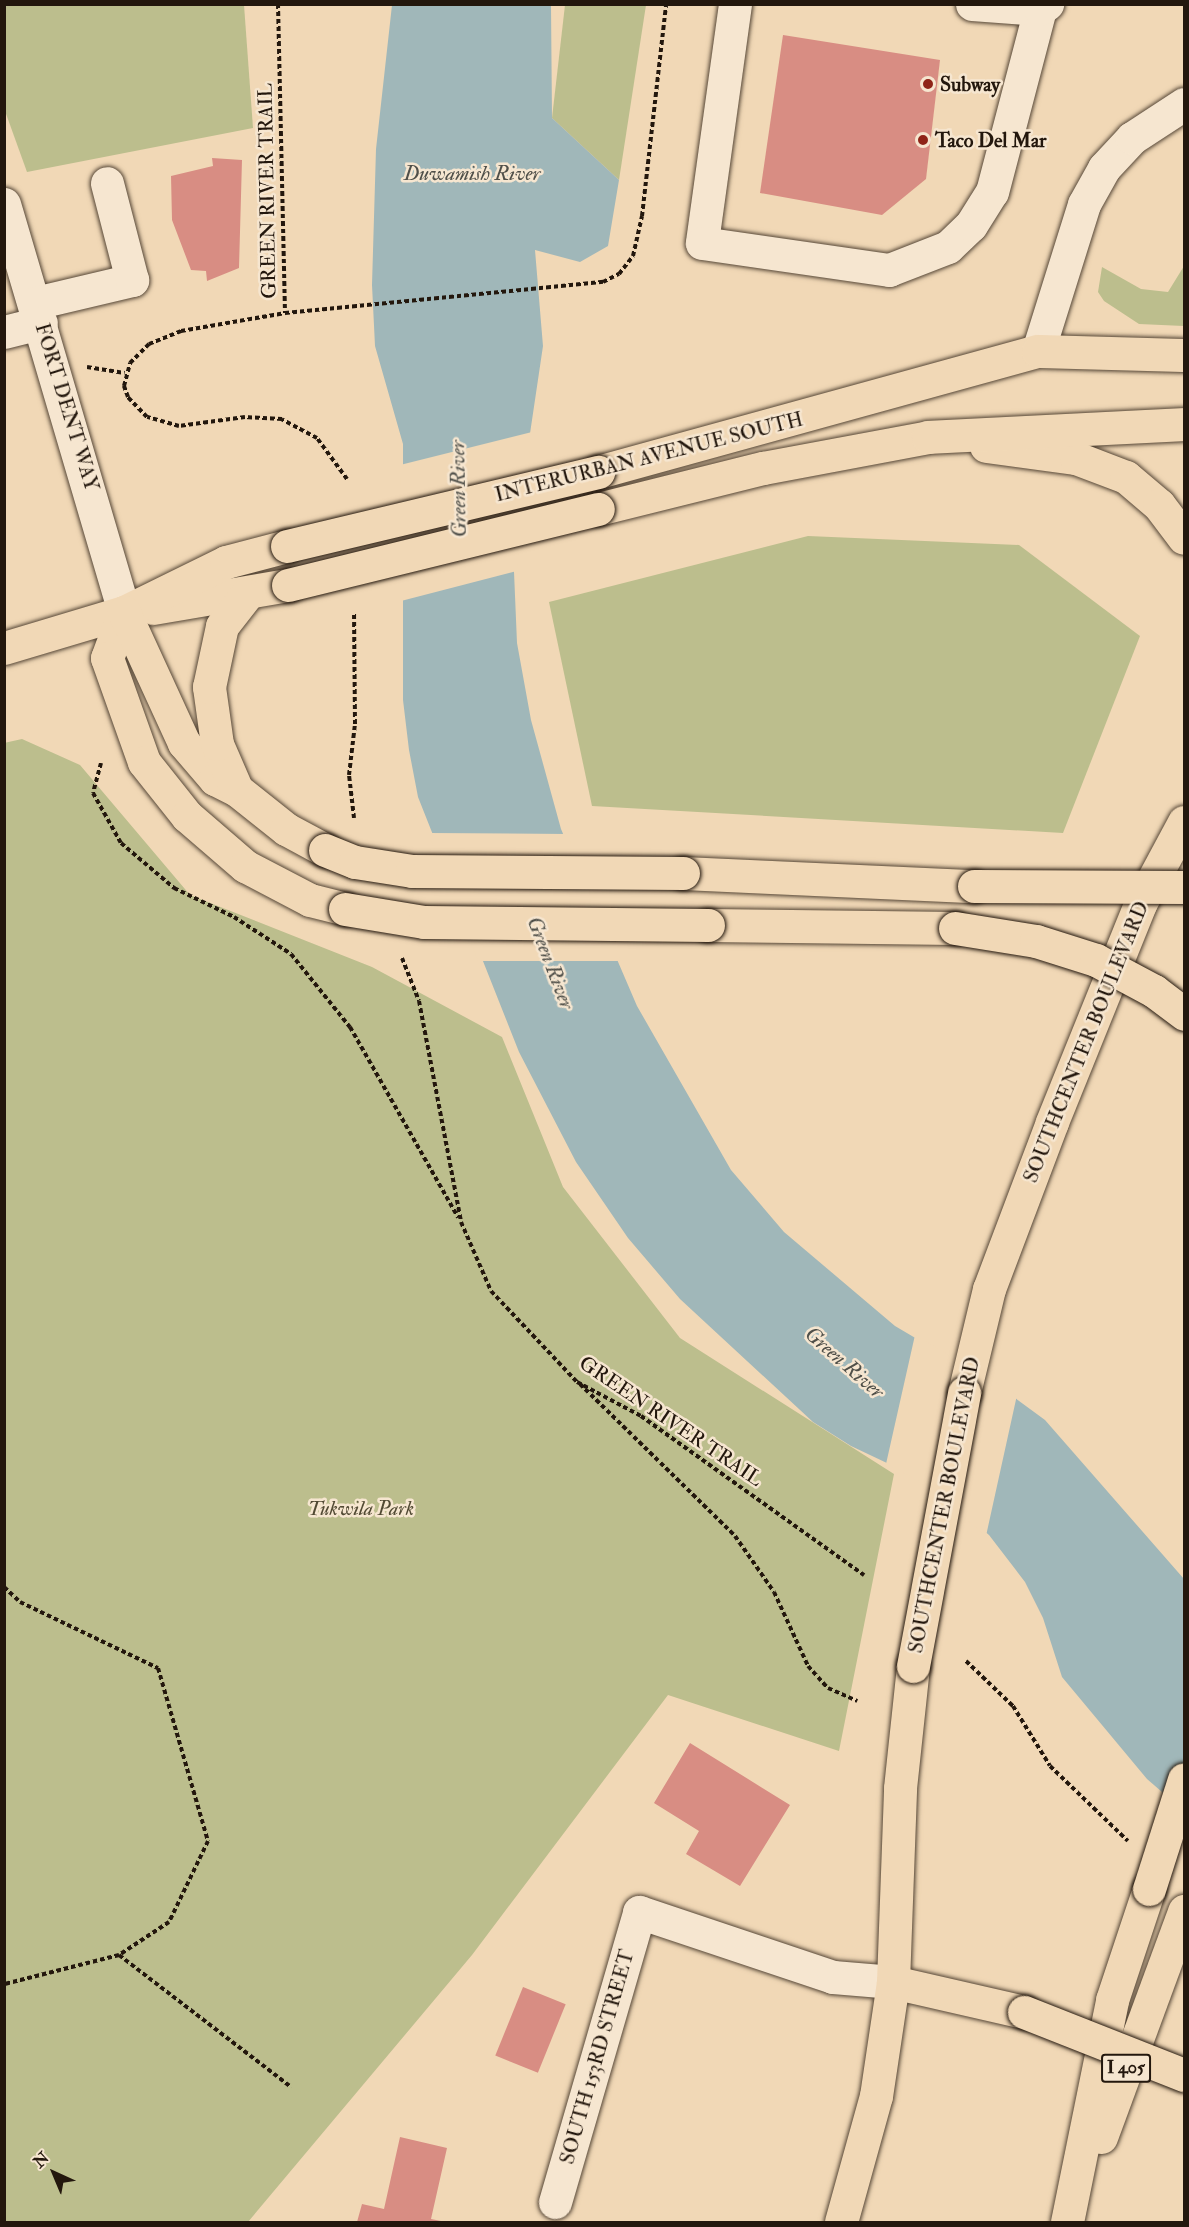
<!DOCTYPE html>
<style>
body{margin:0}
#map{position:relative;width:1189px;height:2227px;overflow:hidden;background:#f1d8b6;font-family:"IM FELL Double Pica",serif}
div>[style]{position:absolute}
[style*='--x']{left:calc(var(--x)*1px);top:calc(var(--y)*1px);width:calc(var(--w)*1px);rotate:calc(var(--a)*1deg)}
.green>*{inset:0;background:#bcbe8d}
.water>*{inset:0;background:#a0b7b9}
.pier>*{inset:0;background:#f1d8b6}
.building>*{inset:0;background:#d88d83;transform-origin:0 0}
.path>*{height:4px;margin-top:-2px;transform-origin:0;background:repeating-linear-gradient(90deg,#23170d 0 4.5px,transparent 0 7.5px)}
.roads{filter:drop-shadow(0 0 2px #564737) drop-shadow(0 0 2px #564737)}
.minor>*{height:33px;margin:-16.5px;padding:0 16.5px;transform-origin:16.5px;border-radius:16.5px;background:#f6e6d0}
.major>*{height:33px;margin:-16.5px;padding:0 16.5px;transform-origin:16.5px;border-radius:16.5px;background:#f1d8b6}
.highway>*{height:33px;margin:-16.5px;padding:0 16.5px;transform-origin:16.5px;border-radius:16.5px;background:#f1d8b6}
.bridges{filter:drop-shadow(0 0 2px #23170d) drop-shadow(0 0 2px #23170d)}
.major-bridge>*{height:33px;margin:-16.5px;padding:0 16.5px;transform-origin:16.5px;border-radius:16.5px;background:#f1d8b6}
.highway-bridge>*{height:33px;margin:-16.5px;padding:0 16.5px;transform-origin:16.5px;border-radius:16.5px;background:#f1d8b6}
.dots>*{width:16px;height:16px;translate:-50% -50%;box-sizing:border-box;border:3px solid #f6e6d0;border-radius:50%}
span{translate:-50% -50%;white-space:nowrap;text-align:center;line-height:1.15;-webkit-text-stroke:5px #f6e6d0;paint-order:stroke}
.shield-label span{padding:2px 4px;background:#f6e6d0;border:2px solid;border-radius:4px;-webkit-text-stroke-width:0}
.shield-label{font-size:18px;color:#23170d;font-weight:700}
.poi-label{font-size:20px;color:#23170d;font-weight:700}
.left{translate:0 -50%;text-align:left}
.street-label{font-size:20px;color:#23170d}
.park-label{font-size:20px;color:#514933;font-style:italic}
.water-label{font-size:21px;color:#4f4f49;font-style:italic}
.frame{position:absolute;inset:0;border:6px solid #23170d;pointer-events:none}
.north{position:absolute;left:24px;top:2143px;width:60px;height:60px;-webkit-text-stroke:4px #f6e6d0;paint-order:stroke;rotate:316deg;font-size:16px;font-weight:700;line-height:24px;text-align:center;color:#23170d}
.north::after{content:'';display:block;margin:auto;width:21px;height:27px;background:#23170d;clip-path:polygon(50% 0,100% 100%,50% 72%,0 100%)}
</style>
<div id="map">
<div class="green">
<div style="clip-path:polygon(5px 4px,244px 5px,253px 128px,27px 172px,5px 111px)"></div>
<div style="clip-path:polygon(565px 5px,646px 5px,619px 180px,552px 118px)"></div>
<div style="clip-path:polygon(1184px 266px,1184px 326px,1139px 324px,1104px 301px,1098px 292px,1102px 267px,1141px 289px,1168px 292px)"></div>
<div style="clip-path:polygon(808px 536px,1019px 545px,1140px 636px,1063px 833px,592px 806px,549px 602px)"></div>
<div style="clip-path:polygon(22px 739px,80px 765px,190px 895px,372px 967px,502px 1037px,563px 1187px,680px 1338px,894px 1474px,839px 1751px,668px 1695px,472px 1955px,248px 2222px,5px 2222px,4px 743px)"></div>
</div>
<div class="water">
<div style="clip-path:polygon(392px 5px,551px 5px,552px 118px,619px 180px,608px 246px,580px 262px,535px 250px,543px 346px,513px 548px,517px 643px,531px 720px,561px 829px,637px 1006px,731px 1170px,784px 1232px,895px 1326px,1007px 1392px,1045px 1420px,1184px 1579px,1184px 1811px,1147px 1779px,1062px 1677px,1043px 1618px,1025px 1582px,989px 1535px,927px 1482px,851px 1446px,813px 1422px,680px 1299px,628px 1238px,576px 1162px,519px 1052px,418px 797px,409px 750px,403px 700px,403px 444px,375px 346px,372px 285px,376px 149px)"></div>
</div>
<div class="pier">
<div style="clip-path:polygon(532px 432px,517px 571px,401px 601px,400px 465px)"></div>
<div style="clip-path:polygon(428px 833px,567px 834px,621px 961px,478px 961px)"></div>
<div style="clip-path:polygon(915px 1335px,1017px 1395px,986px 1536px,925px 1484px,886px 1464px)"></div>
</div>
<div class="building">
<div style="clip-path:polygon(783px 35px,940px 60px,926px 179px,882px 215px,760px 193px)"></div>
<div style="clip-path:polygon(212px 158px,242px 160px,239px 268px,207px 281px,206px 271px,191px 270px,172px 220px,171px 176px,213px 166px)"></div>
<div style="clip-path:polygon(690px 1743px,790px 1805px,740px 1886px,686px 1854px,699px 1831px,654px 1803px)"></div>
<div style="left:523px;top:1987px;width:46px;height:74px;rotate:22deg"></div>
<div style="clip-path:polygon(400px 2137px,447px 2148px,431px 2219px,446px 2222px,357px 2222px,362px 2204px,384px 2209px)"></div>
</div>
<div class="path">
<div style="--x:278;--y:4;--w:309;--a:88.7"></div>
<div style="--x:87;--y:367;--w:38;--a:9"></div>
<div style="--x:347;--y:479;--w:51;--a:-126.2"></div>
<div style="--x:317;--y:438;--w:40;--a:-152"></div>
<div style="--x:282;--y:419;--w:37;--a:-177"></div>
<div style="--x:245;--y:417;--w:67;--a:172.2"></div>
<div style="--x:179;--y:426;--w:33;--a:-164"></div>
<div style="--x:147;--y:417;--w:28;--a:-134"></div>
<div style="--x:128;--y:397;--w:12;--a:-110"></div>
<div style="--x:124;--y:386;--w:24;--a:-75"></div>
<div style="--x:130;--y:363;--w:27;--a:-45"></div>
<div style="--x:149;--y:344;--w:35;--a:-22"></div>
<div style="--x:181;--y:331;--w:106;--a:-9.8"></div>
<div style="--x:285;--y:313;--w:320;--a:-5.6"></div>
<div style="--x:603;--y:282;--w:18;--a:-27"></div>
<div style="--x:619;--y:274;--w:23;--a:-52"></div>
<div style="--x:633;--y:256;--w:41;--a:-77.3"></div>
<div style="--x:642;--y:216;--w:213;--a:-83.5"></div>
<div style="--x:101;--y:763;--w:31;--a:105"></div>
<div style="--x:93;--y:793;--w:57;--a:60.8"></div>
<div style="--x:121;--y:843;--w:70;--a:40.3"></div>
<div style="--x:174;--y:888;--w:67;--a:25.8"></div>
<div style="--x:234;--y:917;--w:68;--a:33"></div>
<div style="--x:291;--y:954;--w:94;--a:51.1"></div>
<div style="--x:350;--y:1027;--w:219;--a:60.4"></div>
<div style="--x:354;--y:818;--w:43;--a:-96.6"></div>
<div style="--x:349;--y:775;--w:51;--a:-83.3"></div>
<div style="--x:355;--y:724;--w:111;--a:-90.5"></div>
<div style="--x:402;--y:958;--w:46;--a:68.4"></div>
<div style="--x:419;--y:1001;--w:225;--a:79.2"></div>
<div style="--x:461;--y:1222;--w:75;--a:66.5"></div>
<div style="--x:491;--y:1291;--w:125;--a:46.6"></div>
<div style="--x:577;--y:1382;--w:72;--a:28"></div>
<div style="--x:641;--y:1416;--w:274;--a:35.5"></div>
<div style="--x:580;--y:1384;--w:217;--a:44.4"></div>
<div style="--x:735;--y:1536;--w:68;--a:55.1"></div>
<div style="--x:774;--y:1592;--w:81;--a:65.3"></div>
<div style="--x:808;--y:1666;--w:30;--a:48"></div>
<div style="--x:828;--y:1688;--w:32;--a:24"></div>
<div style="--x:4;--y:1587;--w:22;--a:43"></div>
<div style="--x:20;--y:1602;--w:153;--a:25.6"></div>
<div style="--x:158;--y:1668;--w:180;--a:73.9"></div>
<div style="--x:208;--y:1841;--w:90;--a:115.7"></div>
<div style="--x:169;--y:1922;--w:60;--a:146.6"></div>
<div style="--x:119;--y:1955;--w:119;--a:165.8"></div>
<div style="--x:966;--y:1661;--w:65;--a:43.8"></div>
<div style="--x:1013;--y:1706;--w:70;--a:58.3"></div>
<div style="--x:1050;--y:1766;--w:108;--a:43.9"></div>
<div style="--x:119;--y:1955;--w:217;--a:37.5"></div>
</div>
<div class="roads">
<div class="minor">
<div style="--x:735;--y:4;--w:241;--a:97.9"></div>
<div style="--x:702;--y:243;--w:189;--a:8.2"></div>
<div style="--x:889;--y:270;--w:63;--a:-21.3"></div>
<div style="--x:948;--y:247;--w:32;--a:-44"></div>
<div style="--x:971;--y:225;--w:39;--a:-58"></div>
<div style="--x:992;--y:192;--w:189;--a:-75.3"></div>
<div style="--x:972;--y:4;--w:68;--a:4.2"></div>
<div style="--x:1040;--y:9;--w:9;--a:-36"></div>
<div style="--x:4;--y:204;--w:425;--a:73.6"></div>
<div style="--x:35;--y:303;--w:100;--a:-13.3"></div>
<div style="--x:132;--y:280;--w:100;--a:-104.5"></div>
<div style="--x:4;--y:332;--w:38;--a:-14"></div>
<div style="--x:1038;--y:351;--w:154;--a:-72.6"></div>
<div style="--x:1084;--y:204;--w:41;--a:-60.9"></div>
<div style="--x:1104;--y:168;--w:41;--a:-47"></div>
<div style="--x:1132;--y:138;--w:62;--a:-33.2"></div>
<div style="--x:555;--y:2202;--w:302;--a:-73.8"></div>
<div style="--x:639;--y:1912;--w:205;--a:18.5"></div>
<div style="--x:833;--y:1977;--w:60;--a:4.8"></div>
</div>
<div class="major">
<div style="--x:986;--y:446;--w:91;--a:7.6"></div>
<div style="--x:1076;--y:458;--w:53;--a:20.8"></div>
<div style="--x:1126;--y:477;--w:43;--a:40.3"></div>
<div style="--x:1159;--y:505;--w:41;--a:52.9"></div>
<div style="--x:598;--y:472;--w:456;--a:-15.4"></div>
<div style="--x:1038;--y:351;--w:146;--a:1.6"></div>
<div style="--x:598;--y:509;--w:170;--a:-14"></div>
<div style="--x:763;--y:468;--w:168;--a:-10.6"></div>
<div style="--x:928;--y:437;--w:256;--a:-2.9"></div>
<div style="--x:153;--y:608;--w:137;--a:-9.7"></div>
<div style="--x:4;--y:648;--w:125;--a:-16.7"></div>
<div style="--x:124;--y:612;--w:114;--a:-26.1"></div>
<div style="--x:226;--y:562;--w:63;--a:-14.7"></div>
<div style="--x:964;--y:1393;--w:107;--a:-76.5"></div>
<div style="--x:989;--y:1289;--w:178;--a:-69.3"></div>
<div style="--x:1052;--y:1122;--w:235;--a:-68"></div>
<div style="--x:1140;--y:904;--w:93;--a:-61.8"></div>
<div style="--x:893;--y:1982;--w:134;--a:12.9"></div>
<div style="--x:841;--y:2222;--w:131;--a:-74.5"></div>
<div style="--x:876;--y:2096;--w:115;--a:-81.5"></div>
<div style="--x:893;--y:1982;--w:194;--a:-87.9"></div>
<div style="--x:900;--y:1788;--w:123;--a:-83.9"></div>
</div>
<div class="highway">
<div style="--x:124;--y:612;--w:49;--a:110.3"></div>
<div style="--x:107;--y:658;--w:110;--a:70.4"></div>
<div style="--x:144;--y:762;--w:69;--a:51.5"></div>
<div style="--x:187;--y:816;--w:77;--a:40.8"></div>
<div style="--x:245;--y:866;--w:73;--a:27.6"></div>
<div style="--x:310;--y:900;--w:36;--a:14"></div>
<div style="--x:124;--y:612;--w:144;--a:65.4"></div>
<div style="--x:184;--y:743;--w:48;--a:49.3"></div>
<div style="--x:215;--y:779;--w:25;--a:27"></div>
<div style="--x:237;--y:790;--w:63;--a:38.5"></div>
<div style="--x:286;--y:829;--w:44;--a:28.3"></div>
<div style="--x:236;--y:788;--w:48;--a:-113.4"></div>
<div style="--x:217;--y:744;--w:58;--a:-98"></div>
<div style="--x:209;--y:687;--w:62;--a:-78"></div>
<div style="--x:222;--y:626;--w:39;--a:-52"></div>
<div style="--x:683;--y:873;--w:291;--a:2.6"></div>
<div style="--x:708;--y:925;--w:247;--a:0.7"></div>
<div style="--x:1101;--y:2137;--w:241;--a:-69.8"></div>
<div style="--x:1067;--y:2222;--w:227;--a:-78.5"></div>
<div style="--x:1112;--y:2000;--w:117;--a:-71.6"></div>
</div>
</div>
<div class="bridges">
<div class="major-bridge">
<div style="--x:287;--y:546;--w:320;--a:-13.4"></div>
<div style="--x:288;--y:585;--w:319;--a:-13.8"></div>
<div style="--x:913;--y:1666;--w:278;--a:-79.4"></div>
<div style="--x:1024;--y:2012;--w:172;--a:21.5"></div>
</div>
<div class="highway-bridge">
<div style="--x:325;--y:850;--w:32;--a:22"></div>
<div style="--x:355;--y:862;--w:58;--a:9"></div>
<div style="--x:412;--y:871;--w:271;--a:0.4"></div>
<div style="--x:974;--y:886;--w:210;--a:0.3"></div>
<div style="--x:345;--y:909;--w:80;--a:9.3"></div>
<div style="--x:424;--y:922;--w:284;--a:0.6"></div>
<div style="--x:955;--y:928;--w:82;--a:9.1"></div>
<div style="--x:1036;--y:941;--w:63;--a:17.6"></div>
<div style="--x:1096;--y:960;--w:66;--a:28.1"></div>
<div style="--x:1154;--y:991;--w:38;--a:37"></div>
<div style="--x:1149;--y:1889;--w:115;--a:-72.3"></div>
</div>
</div>
<div class="dots">
<div style="left:928px;top:84px;background:#8f2418"></div>
<div style="left:923px;top:140px;background:#8f2418"></div>
</div>
<div class="shield-label">
<span style="left:1126px;top:2068px">I 405</span>
</div>
<div class="poi-label">
<span class="left" style="left:940px;top:84px">Subway</span>
<span class="left" style="left:935px;top:140px">Taco Del Mar</span>
</div>
<div class="street-label">
<span style="left:267px;top:191px;rotate:-91deg">GREEN RIVER TRAIL</span>
<span style="left:67px;top:407px;rotate:73deg">FORT DENT WAY</span>
<span style="left:649px;top:457px;rotate:-14deg">INTERURBAN AVENUE SOUTH</span>
<span style="left:1086px;top:1042px;rotate:-68deg">SOUTHCENTER BOULEVARD</span>
<span style="left:671px;top:1421px;rotate:34deg">GREEN RIVER TRAIL</span>
<span style="left:944px;top:1505px;rotate:-79deg">SOUTHCENTER BOULEVARD</span>
<span style="left:597px;top:2057px;rotate:-74deg">SOUTH 153RD STREET</span>
</div>
<div class="park-label">
<span style="left:361px;top:1508px">Tukwila Park</span>
</div>
<div class="water-label">
<span style="left:472px;top:174px">Duwamish River</span>
<span style="left:459px;top:489px;rotate:-91deg">Green River</span>
<span style="left:550px;top:963px;rotate:69deg">Green River</span>
<span style="left:844px;top:1363px;rotate:41deg">Green River</span>
</div>
<div class="frame"></div>
<div class="north">N</div>
</div>
